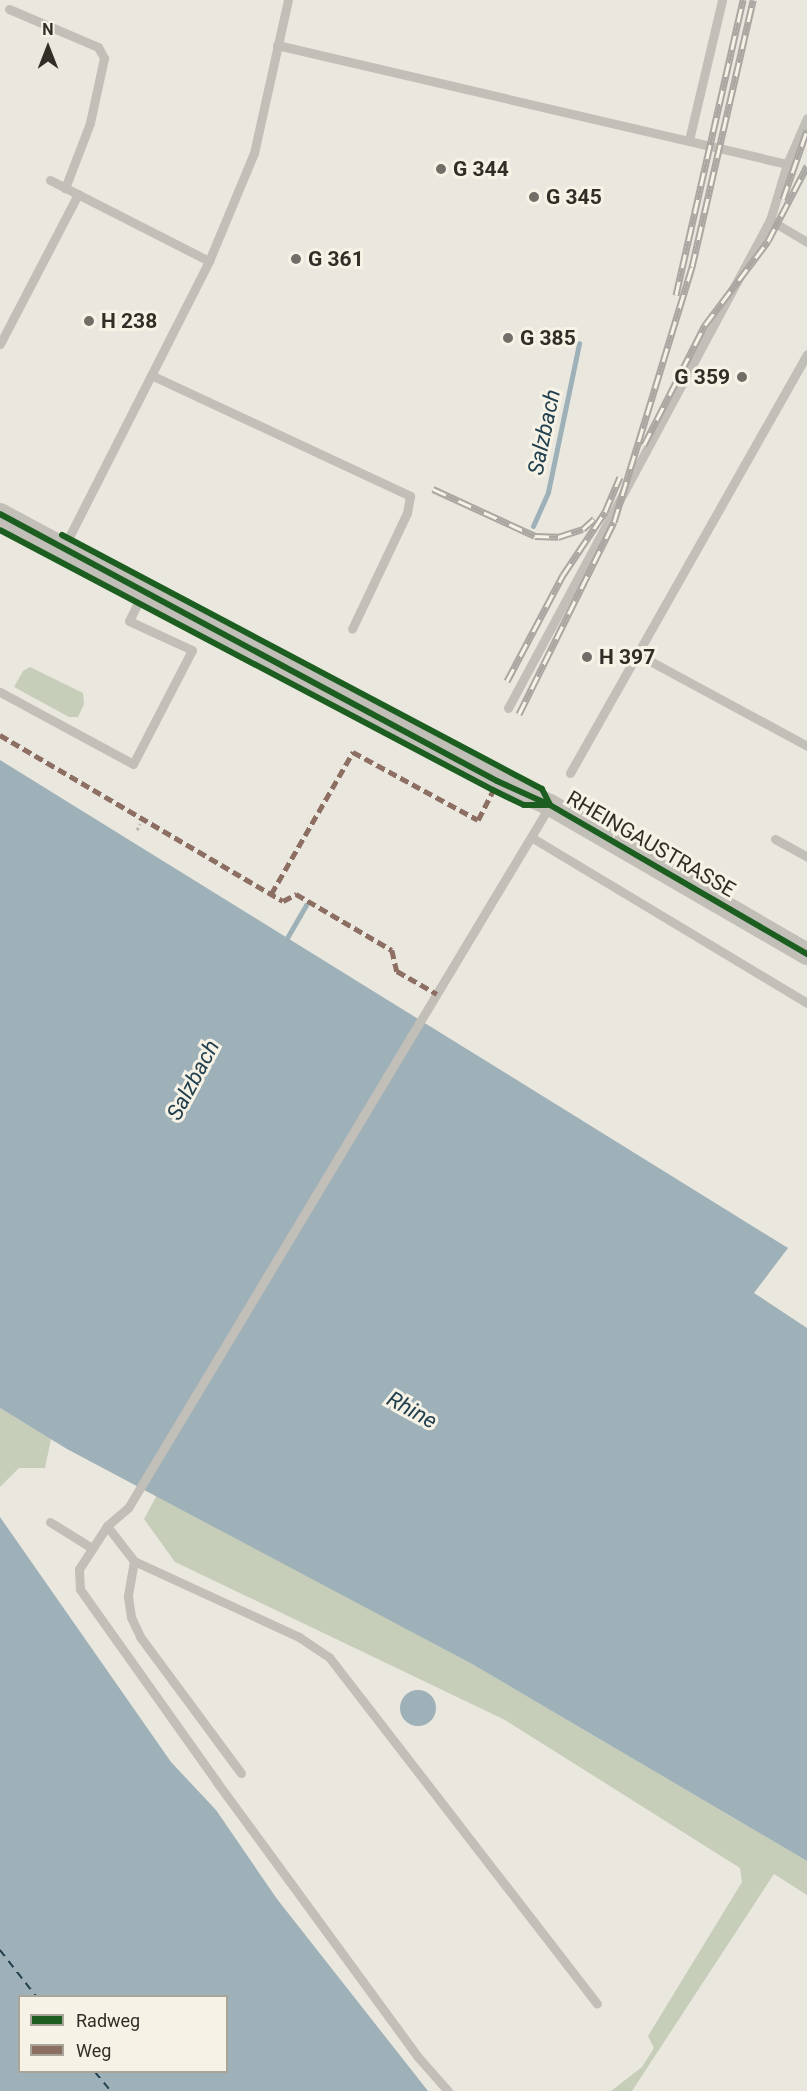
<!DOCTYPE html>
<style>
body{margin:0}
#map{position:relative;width:807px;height:2091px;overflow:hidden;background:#eae7de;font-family:Roboto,sans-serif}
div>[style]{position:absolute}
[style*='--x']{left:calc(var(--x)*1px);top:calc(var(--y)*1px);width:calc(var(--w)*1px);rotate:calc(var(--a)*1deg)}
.green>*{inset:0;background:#c6ceba}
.water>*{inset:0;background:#9eb1b8}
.round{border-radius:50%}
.stream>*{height:5px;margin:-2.5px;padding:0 2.5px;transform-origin:2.5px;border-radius:2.5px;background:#9eb1b8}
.ferry>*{height:1.5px;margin-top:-0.75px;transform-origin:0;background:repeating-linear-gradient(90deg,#223f4e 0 8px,transparent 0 14px)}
.path>*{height:3px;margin-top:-1.5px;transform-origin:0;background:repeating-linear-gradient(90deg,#bab7af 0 3px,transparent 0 6px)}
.service>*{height:9px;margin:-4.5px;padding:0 4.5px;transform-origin:4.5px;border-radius:4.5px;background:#c2bfb8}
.tertiary>*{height:22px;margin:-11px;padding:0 11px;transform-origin:11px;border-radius:11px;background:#c2bfb8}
.rail>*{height:7px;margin-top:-3.5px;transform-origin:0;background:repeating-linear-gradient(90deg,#f6f3e6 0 14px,#aaa7a2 0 28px);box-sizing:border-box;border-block:2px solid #aaa7a2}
.quiet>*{height:4.5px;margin-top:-2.25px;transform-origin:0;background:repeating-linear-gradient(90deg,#8d6e63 0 9px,transparent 0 13.5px)}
.cycleway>*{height:6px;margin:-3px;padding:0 3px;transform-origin:3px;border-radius:3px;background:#1b5e20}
.dots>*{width:16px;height:16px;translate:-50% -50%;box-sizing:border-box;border:3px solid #f6f3e6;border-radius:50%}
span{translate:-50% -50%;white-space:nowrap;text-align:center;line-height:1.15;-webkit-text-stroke:6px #f6f3e6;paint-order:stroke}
.poi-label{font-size:21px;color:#322d27;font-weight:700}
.left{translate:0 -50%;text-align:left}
.right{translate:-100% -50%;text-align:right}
.street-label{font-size:21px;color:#322d27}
.water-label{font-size:22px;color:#223f4e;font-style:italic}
.legend{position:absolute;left:18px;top:1995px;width:210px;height:78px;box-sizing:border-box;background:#f6f3e6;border:2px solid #a8a49a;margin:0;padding:8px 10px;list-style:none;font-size:18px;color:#322d27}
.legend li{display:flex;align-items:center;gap:12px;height:30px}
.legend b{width:30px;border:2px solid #a8a49a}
.north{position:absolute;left:18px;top:18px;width:60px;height:60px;-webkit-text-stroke:4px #f6f3e6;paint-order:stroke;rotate:0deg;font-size:16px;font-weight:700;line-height:24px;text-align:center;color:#322d27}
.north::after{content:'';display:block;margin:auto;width:21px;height:27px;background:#322d27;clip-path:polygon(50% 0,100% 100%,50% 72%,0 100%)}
</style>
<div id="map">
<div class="green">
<div style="clip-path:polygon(30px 667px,83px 693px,84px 704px,78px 717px,69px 717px,14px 687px,23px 671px)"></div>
<div style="clip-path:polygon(0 1408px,51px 1439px,45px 1468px,19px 1468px,0 1487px)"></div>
<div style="clip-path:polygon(157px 1495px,472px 1664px,807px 1861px,807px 1895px,774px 1874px,632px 2091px,611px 2091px,642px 2067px,654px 2048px,648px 2036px,742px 1882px,740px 1868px,505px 1720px,175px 1562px,144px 1519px)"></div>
</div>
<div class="water">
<div style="clip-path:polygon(0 760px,788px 1248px,754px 1293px,807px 1328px,807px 1861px,472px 1664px,67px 1449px,0 1408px)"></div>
<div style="clip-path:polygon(evenodd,0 1517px,171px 1762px,216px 1810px,277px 1899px,428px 2091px,0 2091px,0 1517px,20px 1996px,226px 1996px,226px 2072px,20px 2072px,20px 1996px)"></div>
<div class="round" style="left:400px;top:1690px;width:36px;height:36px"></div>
</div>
<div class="stream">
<div style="--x:533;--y:526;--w:37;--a:-66"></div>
<div style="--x:548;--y:492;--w:152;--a:-78.2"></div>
<div style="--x:284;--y:943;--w:44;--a:-59.9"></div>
</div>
<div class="ferry">
<div style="--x:0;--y:1950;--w:58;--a:52"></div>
<div style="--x:95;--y:2072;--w:25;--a:50"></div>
</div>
<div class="path">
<div style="--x:137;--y:830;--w:7;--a:-63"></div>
</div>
<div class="service">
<div style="--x:9;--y:9;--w:97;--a:23.1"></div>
<div style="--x:98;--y:47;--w:13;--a:61"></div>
<div style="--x:104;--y:58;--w:66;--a:102.2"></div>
<div style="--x:90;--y:123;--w:70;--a:111"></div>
<div style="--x:277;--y:45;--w:524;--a:13.13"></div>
<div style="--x:689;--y:140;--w:144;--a:-76.7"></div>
<div style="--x:50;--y:180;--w:178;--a:27"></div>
<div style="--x:209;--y:261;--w:117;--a:-67.4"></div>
<div style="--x:254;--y:153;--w:157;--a:-77.5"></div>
<div style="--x:770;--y:220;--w:43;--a:30.7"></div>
<div style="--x:0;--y:344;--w:169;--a:-62.5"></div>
<div style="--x:151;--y:375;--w:286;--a:25"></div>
<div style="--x:410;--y:496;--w:17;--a:100"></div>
<div style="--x:407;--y:513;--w:128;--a:115.4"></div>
<div style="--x:64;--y:547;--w:321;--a:-63.1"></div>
<div style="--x:639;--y:655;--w:191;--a:28.4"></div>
<div style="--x:0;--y:692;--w:151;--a:28.4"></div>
<div style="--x:133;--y:764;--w:128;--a:-62.6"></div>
<div style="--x:192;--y:650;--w:69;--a:-155.3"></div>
<div style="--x:129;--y:621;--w:32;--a:-64"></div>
<div style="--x:508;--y:708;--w:554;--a:-61.77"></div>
<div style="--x:770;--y:220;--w:59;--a:-73.1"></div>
<div style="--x:787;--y:164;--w:50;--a:-66.5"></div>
<div style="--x:570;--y:773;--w:481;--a:-60.5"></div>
<div style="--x:531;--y:837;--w:322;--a:31"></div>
<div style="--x:775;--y:839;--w:37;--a:29"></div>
<div style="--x:50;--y:1522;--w:49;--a:31.8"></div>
<div style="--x:107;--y:1526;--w:44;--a:52.4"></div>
<div style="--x:134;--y:1561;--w:36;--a:100"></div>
<div style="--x:128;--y:1596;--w:21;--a:82"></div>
<div style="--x:131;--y:1617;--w:23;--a:65"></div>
<div style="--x:141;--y:1638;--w:168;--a:53.5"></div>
<div style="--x:134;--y:1561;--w:182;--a:24.7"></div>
<div style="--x:299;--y:1637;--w:36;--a:34"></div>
<div style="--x:329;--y:1657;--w:438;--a:52.3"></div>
<div style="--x:448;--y:2091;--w:45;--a:-131.4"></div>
<div style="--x:418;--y:2057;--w:341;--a:-126.2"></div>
<div style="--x:217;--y:1782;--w:237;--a:-125.4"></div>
<div style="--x:80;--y:1589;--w:20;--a:-93"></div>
<div style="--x:79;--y:1569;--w:51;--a:-56.9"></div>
<div style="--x:107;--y:1526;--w:28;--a:-41"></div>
<div style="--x:128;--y:1508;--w:820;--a:-59.02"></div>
</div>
<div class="tertiary">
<div style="--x:0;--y:514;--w:564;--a:28.25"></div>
<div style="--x:497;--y:781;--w:58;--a:24.4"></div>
<div style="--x:550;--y:805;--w:297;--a:30.1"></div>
</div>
<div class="rail">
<div style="--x:783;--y:199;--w:73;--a:-70.8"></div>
<div style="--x:676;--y:295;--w:303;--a:-77.2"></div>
<div style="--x:644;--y:445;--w:135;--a:-63.1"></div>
<div style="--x:705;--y:325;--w:105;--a:-53.1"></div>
<div style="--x:768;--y:241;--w:85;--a:-62.5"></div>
<div style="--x:433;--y:489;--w:112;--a:24.7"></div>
<div style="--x:535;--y:536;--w:23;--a:2"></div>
<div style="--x:558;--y:537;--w:26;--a:-18"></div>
<div style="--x:583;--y:529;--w:15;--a:-42"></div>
<div style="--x:507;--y:681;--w:120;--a:-62.2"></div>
<div style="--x:563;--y:575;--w:76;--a:-56.3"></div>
<div style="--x:605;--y:512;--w:38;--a:-67"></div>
<div style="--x:519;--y:714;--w:214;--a:-63.7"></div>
<div style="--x:614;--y:522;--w:267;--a:-73"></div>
<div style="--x:692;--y:267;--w:274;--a:-77.1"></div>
</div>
<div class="quiet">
<div style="--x:0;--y:735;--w:328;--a:30.4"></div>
<div style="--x:283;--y:901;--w:15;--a:-28"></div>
<div style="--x:296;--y:894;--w:111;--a:30.3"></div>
<div style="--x:392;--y:950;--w:22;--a:77"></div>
<div style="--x:397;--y:971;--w:46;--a:29.9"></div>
<div style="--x:271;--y:894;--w:164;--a:-60"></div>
<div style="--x:353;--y:752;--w:142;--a:28.5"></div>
<div style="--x:478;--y:820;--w:38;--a:-63"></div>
</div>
<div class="cycleway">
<div style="--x:0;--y:514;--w:564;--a:28.25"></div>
<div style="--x:497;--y:781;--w:58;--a:24.4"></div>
<div style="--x:550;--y:805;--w:297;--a:30.1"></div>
<div style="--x:0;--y:530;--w:557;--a:27.81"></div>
<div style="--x:493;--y:790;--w:34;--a:26"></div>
<div style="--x:524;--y:805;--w:23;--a:0"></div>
<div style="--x:62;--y:535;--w:543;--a:27.89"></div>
<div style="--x:542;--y:789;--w:18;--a:63"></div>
</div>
<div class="dots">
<div style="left:441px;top:169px;background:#726e67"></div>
<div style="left:534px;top:197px;background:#726e67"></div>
<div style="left:296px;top:259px;background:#726e67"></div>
<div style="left:89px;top:321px;background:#726e67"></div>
<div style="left:508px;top:338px;background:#726e67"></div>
<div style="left:742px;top:377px;background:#726e67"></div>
<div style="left:587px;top:657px;background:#726e67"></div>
</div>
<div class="poi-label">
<span class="left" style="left:453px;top:169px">G 344</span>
<span class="left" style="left:546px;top:197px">G 345</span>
<span class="left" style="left:308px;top:259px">G 361</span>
<span class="left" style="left:101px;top:321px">H 238</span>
<span class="left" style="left:520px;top:338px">G 385</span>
<span class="right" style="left:730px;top:377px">G 359</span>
<span class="left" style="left:599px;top:657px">H 397</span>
</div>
<div class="street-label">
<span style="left:651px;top:844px;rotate:30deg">RHEINGAUSTRASSE</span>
</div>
<div class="water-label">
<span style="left:544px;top:432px;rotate:-78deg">Salzbach</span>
<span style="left:193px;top:1080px;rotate:-62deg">Salzbach</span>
<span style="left:412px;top:1410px;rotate:29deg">Rhine</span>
</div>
<ul class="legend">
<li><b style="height:8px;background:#1b5e20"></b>Radweg</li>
<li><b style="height:8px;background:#8d6e63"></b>Weg</li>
</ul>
<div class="north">N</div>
</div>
